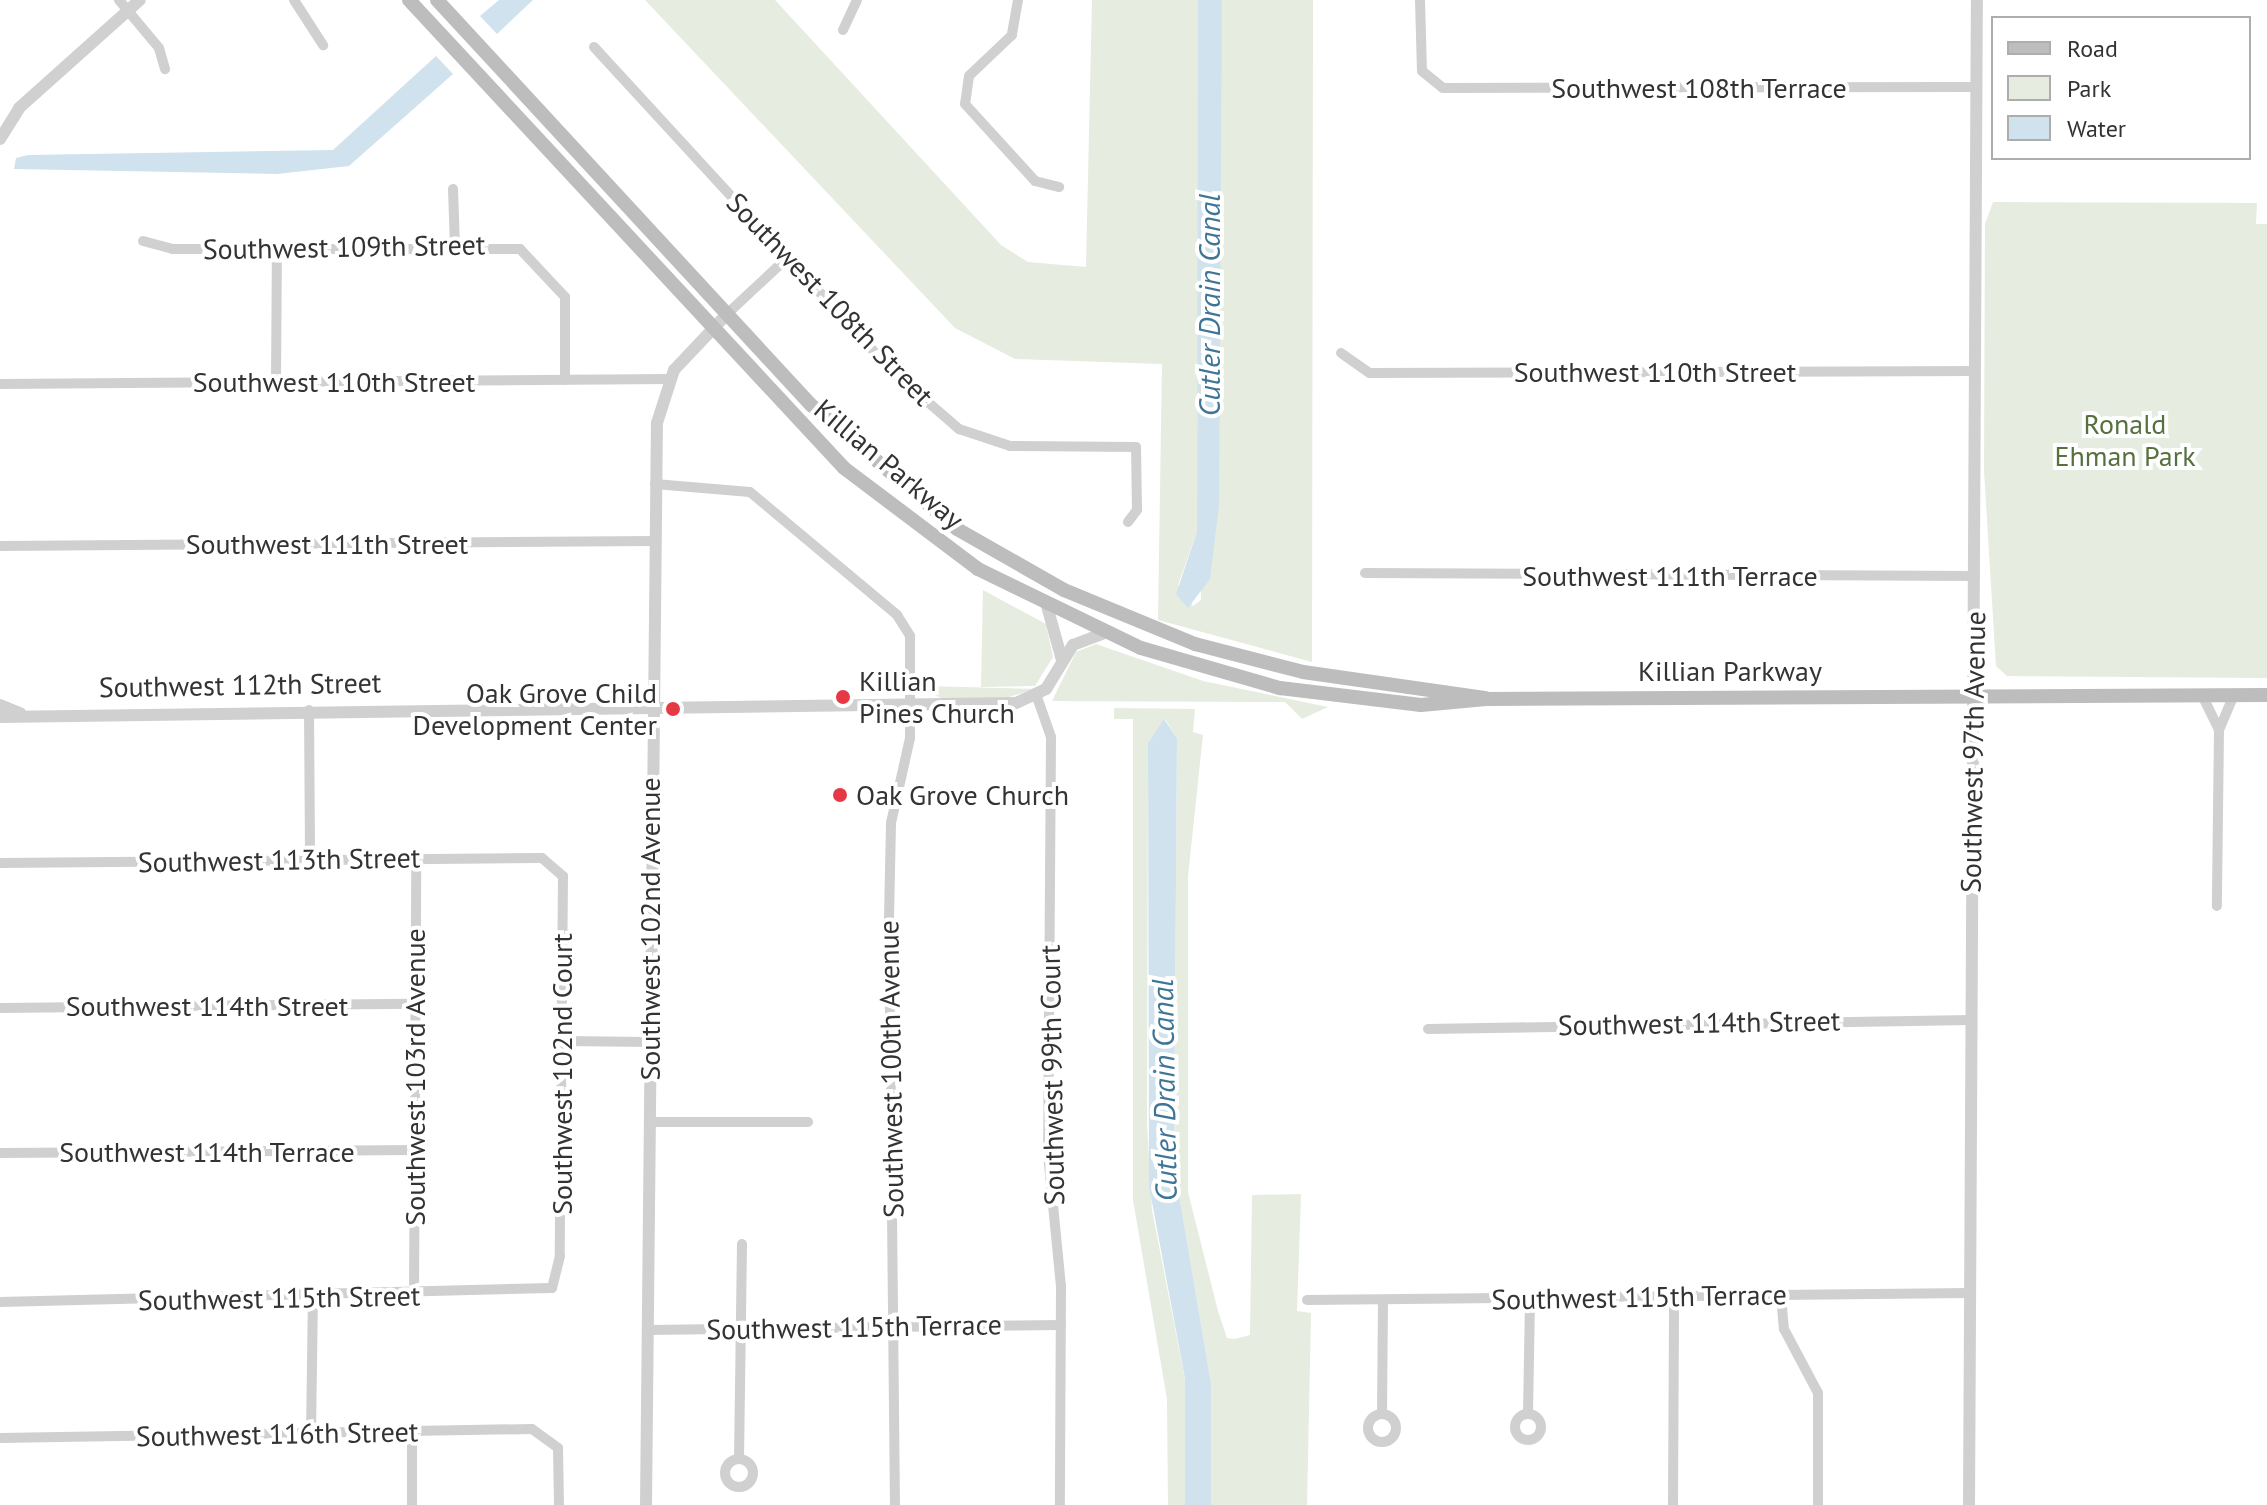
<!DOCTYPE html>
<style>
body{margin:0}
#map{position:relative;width:2267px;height:1505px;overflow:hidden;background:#fff;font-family:"PT Sans",sans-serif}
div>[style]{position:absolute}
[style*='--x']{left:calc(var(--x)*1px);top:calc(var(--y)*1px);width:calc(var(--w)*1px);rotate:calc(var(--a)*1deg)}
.green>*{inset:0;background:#e6ecdf}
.water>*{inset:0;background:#cfe2ee}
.minor>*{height:10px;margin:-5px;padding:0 5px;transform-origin:5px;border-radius:5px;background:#d0d0d0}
.minor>.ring{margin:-5px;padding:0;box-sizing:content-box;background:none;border:10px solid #d0d0d0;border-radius:50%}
.tertiary>*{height:12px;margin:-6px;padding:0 6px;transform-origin:6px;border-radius:6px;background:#d0d0d0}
.secondary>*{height:14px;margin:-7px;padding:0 7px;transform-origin:7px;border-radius:7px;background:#bdbdbd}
.dots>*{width:22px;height:22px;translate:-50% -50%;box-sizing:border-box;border:4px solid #fff;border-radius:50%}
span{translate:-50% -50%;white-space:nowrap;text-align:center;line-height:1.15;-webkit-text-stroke:8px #fff;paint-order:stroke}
.street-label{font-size:28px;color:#333}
.park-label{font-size:28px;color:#56703f}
.poi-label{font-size:28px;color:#333}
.left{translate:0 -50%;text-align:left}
.right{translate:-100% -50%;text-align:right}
.water-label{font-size:30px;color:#3f7597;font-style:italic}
.legend{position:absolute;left:1991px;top:16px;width:260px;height:144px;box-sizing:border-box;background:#fff;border:2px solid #adadad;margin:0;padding:10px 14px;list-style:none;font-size:24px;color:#333}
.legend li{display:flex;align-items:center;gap:16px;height:40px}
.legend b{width:40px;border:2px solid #adadad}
</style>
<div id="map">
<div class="green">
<div style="clip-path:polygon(evenodd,645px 0,775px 0,1001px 245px,1028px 262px,1086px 267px,1092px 0,1313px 0,1312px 662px,1158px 620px,1162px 364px,1015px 359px,955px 328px,645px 0,1197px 366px,1201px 600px,1193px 606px,1178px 585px,1197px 532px,1197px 366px)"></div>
<div style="clip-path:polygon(1993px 202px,2257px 203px,2256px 224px,2267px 224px,2267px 678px,2007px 676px,1996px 666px,1984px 471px,1985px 224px)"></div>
<div style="clip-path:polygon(983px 590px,1046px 624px,1053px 657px,1035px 686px,981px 687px)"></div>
<div style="clip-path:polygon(1096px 644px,1203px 681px,1328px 707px,1302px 719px,1285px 702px,1052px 701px,1076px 652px)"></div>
<div style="clip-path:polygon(921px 688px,924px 686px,1035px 689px,1006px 698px,941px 698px)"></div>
<div style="clip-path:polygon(1114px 708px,1195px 709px,1193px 732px,1203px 735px,1188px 876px,1188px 1192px,1218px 1311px,1227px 1338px,1235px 1339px,1250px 1335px,1252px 1195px,1301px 1194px,1297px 1311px,1311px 1313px,1307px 1505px,1211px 1505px,1211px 1383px,1174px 1165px,1177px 738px,1165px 719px,1148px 743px,1147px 1124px,1152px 1210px,1185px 1380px,1185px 1505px,1168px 1505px,1167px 1399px,1133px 1200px,1133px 719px,1114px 719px)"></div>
</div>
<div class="water">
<div style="clip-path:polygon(499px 0,533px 0,497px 34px,480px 16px)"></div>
<div style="clip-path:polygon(1198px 0,1222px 0,1219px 505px,1210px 579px,1188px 608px,1176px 594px,1197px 532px)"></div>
<div style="clip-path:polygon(436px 56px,453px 74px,349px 166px,277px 174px,14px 169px,16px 158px,28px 155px,333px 150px)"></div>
<div style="clip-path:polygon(1164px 719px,1177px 738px,1174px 1165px,1211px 1383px,1211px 1505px,1185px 1505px,1185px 1379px,1149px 1186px,1148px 743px)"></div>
</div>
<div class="minor">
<div style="--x:119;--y:0;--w:62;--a:50.2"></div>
<div style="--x:159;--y:48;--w:22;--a:74"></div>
<div style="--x:294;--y:0;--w:54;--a:57.2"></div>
<div style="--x:1018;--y:0;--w:36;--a:100"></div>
<div style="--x:1012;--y:35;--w:59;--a:136.4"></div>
<div style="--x:969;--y:76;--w:28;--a:98"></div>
<div style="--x:965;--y:104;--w:104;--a:47.7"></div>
<div style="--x:1035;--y:181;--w:25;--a:14"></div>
<div style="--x:1420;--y:0;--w:71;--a:88.4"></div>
<div style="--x:1422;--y:71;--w:27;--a:39"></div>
<div style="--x:1443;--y:88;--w:533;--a:-0.11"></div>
<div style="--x:843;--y:30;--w:33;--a:-65"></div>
<div style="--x:594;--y:47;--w:440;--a:47.4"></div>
<div style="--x:892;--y:371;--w:89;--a:40.9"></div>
<div style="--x:959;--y:429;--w:54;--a:18.4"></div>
<div style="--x:1010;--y:446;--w:126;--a:0.5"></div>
<div style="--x:1136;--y:447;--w:63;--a:89.1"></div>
<div style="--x:1137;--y:510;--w:15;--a:127"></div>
<div style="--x:453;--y:189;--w:58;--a:88"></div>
<div style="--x:143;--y:241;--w:30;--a:15"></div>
<div style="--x:172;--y:249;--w:348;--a:0"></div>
<div style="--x:520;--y:249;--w:66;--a:46.8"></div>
<div style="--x:565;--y:297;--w:83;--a:90"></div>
<div style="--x:727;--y:314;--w:81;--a:-43"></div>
<div style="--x:1341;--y:353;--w:35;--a:35"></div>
<div style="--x:1370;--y:373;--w:605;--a:-0.19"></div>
<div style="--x:276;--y:382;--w:133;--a:-89.6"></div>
<div style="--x:0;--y:384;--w:668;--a:-0.43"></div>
<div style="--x:655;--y:484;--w:95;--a:4.8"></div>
<div style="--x:750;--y:492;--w:192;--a:39.9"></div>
<div style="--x:897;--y:615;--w:25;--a:58"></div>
<div style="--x:910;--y:636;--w:102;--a:90"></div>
<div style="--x:910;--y:738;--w:87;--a:102.6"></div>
<div style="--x:891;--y:823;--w:93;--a:91.2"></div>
<div style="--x:889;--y:916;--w:589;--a:89.42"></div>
<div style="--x:0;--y:546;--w:654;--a:-0.44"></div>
<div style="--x:1365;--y:573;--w:610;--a:0.28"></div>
<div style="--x:2202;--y:695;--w:39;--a:64"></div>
<div style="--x:2219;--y:730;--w:176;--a:90.7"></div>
<div style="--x:1037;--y:697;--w:42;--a:70.7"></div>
<div style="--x:1051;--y:737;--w:417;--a:90.4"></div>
<div style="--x:1048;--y:1154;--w:133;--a:84.4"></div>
<div style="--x:1061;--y:1286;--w:219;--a:90.3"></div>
<div style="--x:309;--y:710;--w:149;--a:89.6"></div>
<div style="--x:2219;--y:730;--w:38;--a:-67"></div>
<div style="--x:0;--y:863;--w:542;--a:-0.53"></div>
<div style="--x:542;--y:858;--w:28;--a:41"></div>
<div style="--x:563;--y:876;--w:380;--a:90.5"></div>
<div style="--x:560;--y:1256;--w:33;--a:104"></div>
<div style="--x:552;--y:1288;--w:552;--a:178.55"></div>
<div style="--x:0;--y:1008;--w:415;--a:-0.6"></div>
<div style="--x:1428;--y:1029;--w:543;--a:-0.95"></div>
<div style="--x:562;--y:1041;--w:88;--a:0.7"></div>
<div style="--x:649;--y:1122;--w:159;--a:0"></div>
<div style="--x:0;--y:1153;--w:415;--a:-0.4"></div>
<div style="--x:414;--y:1296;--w:438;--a:-89.7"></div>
<div style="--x:1781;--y:1296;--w:33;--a:85"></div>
<div style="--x:1784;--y:1329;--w:72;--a:62"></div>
<div style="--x:1818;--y:1393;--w:112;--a:90"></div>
<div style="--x:1307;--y:1300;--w:664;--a:-0.6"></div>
<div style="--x:647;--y:1330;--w:414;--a:-0.7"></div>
<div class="ring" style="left:1515px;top:1414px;width:16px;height:16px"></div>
<div class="ring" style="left:1368px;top:1414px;width:18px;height:18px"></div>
<div style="--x:1382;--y:1414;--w:114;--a:-89.5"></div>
<div style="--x:1528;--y:1414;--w:116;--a:-89"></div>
<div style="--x:311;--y:1435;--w:137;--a:-89.2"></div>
<div style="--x:0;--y:1438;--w:532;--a:-0.97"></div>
<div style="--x:532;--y:1429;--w:32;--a:36"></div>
<div style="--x:558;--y:1448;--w:57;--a:89"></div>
<div style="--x:739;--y:1459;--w:215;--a:-89.2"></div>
<div class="ring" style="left:725px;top:1459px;width:18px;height:18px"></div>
<div style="--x:412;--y:1505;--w:73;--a:-90"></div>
<div style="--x:1673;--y:1505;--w:208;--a:-89.7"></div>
</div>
<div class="tertiary">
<div style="--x:0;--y:139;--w:36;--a:-58"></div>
<div style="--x:19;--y:108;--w:162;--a:-41.8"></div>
<div style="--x:1047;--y:606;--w:56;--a:74.5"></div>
<div style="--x:0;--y:705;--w:22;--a:22"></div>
<div style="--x:0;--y:717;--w:1016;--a:-0.79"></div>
<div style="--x:1016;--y:703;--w:33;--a:-25"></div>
<div style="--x:1046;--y:689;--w:52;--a:-58.5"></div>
<div style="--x:1073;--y:645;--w:34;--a:-21"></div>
<div style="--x:646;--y:1505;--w:1082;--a:-89.42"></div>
<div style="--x:657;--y:423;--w:56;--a:-72.2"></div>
<div style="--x:674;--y:370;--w:77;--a:-46.6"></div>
<div style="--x:1969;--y:1505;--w:1505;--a:-89.7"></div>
</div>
<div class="secondary">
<div style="--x:409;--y:0;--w:639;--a:47.09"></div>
<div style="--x:844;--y:468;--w:168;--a:37"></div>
<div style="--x:978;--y:569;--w:181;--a:25.9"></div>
<div style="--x:1141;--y:648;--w:145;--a:16.1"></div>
<div style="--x:1280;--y:688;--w:142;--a:6.9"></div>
<div style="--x:1421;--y:705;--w:65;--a:-5.3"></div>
<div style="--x:1486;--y:699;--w:781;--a:-0.29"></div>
<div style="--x:437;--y:0;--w:551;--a:47.28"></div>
<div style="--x:811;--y:405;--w:192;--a:40.3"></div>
<div style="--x:957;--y:529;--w:123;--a:29.7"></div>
<div style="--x:1064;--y:590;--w:142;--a:22.4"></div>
<div style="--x:1195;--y:644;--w:112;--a:14.5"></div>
<div style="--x:1303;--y:672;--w:185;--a:8.1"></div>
</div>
<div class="dots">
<div style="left:843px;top:697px;background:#e63946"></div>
<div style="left:673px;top:709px;background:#e63946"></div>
<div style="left:840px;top:795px;background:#e63946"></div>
</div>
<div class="street-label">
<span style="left:1699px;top:88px">Southwest 108th Terrace</span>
<span style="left:344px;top:247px;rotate:-1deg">Southwest 109th Street</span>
<span style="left:830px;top:299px;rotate:46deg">Southwest 108th Street</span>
<span style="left:1655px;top:372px">Southwest 110th Street</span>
<span style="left:334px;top:382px">Southwest 110th Street</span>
<span style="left:889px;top:464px;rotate:40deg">Killian Parkway</span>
<span style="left:327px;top:544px">Southwest 111th Street</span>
<span style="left:1670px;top:576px">Southwest 111th Terrace</span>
<span style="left:1730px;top:671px">Killian Parkway</span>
<span style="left:240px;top:685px;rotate:-1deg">Southwest 112th Street</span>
<span style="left:1973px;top:752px;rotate:-89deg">Southwest 97th Avenue</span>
<span style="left:279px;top:860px;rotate:-1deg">Southwest 113th Street</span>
<span style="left:650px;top:929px;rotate:-90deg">Southwest 102nd Avenue</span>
<span style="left:207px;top:1006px">Southwest 114th Street</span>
<span style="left:1699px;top:1023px;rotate:-1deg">Southwest 114th Street</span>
<span style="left:891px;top:1069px;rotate:-91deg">Southwest 100th Avenue</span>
<span style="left:562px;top:1074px;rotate:-90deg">Southwest 102nd Court</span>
<span style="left:1052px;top:1075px;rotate:-91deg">Southwest 99th Court</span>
<span style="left:415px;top:1077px;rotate:-90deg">Southwest 103rd Avenue</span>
<span style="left:207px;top:1152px">Southwest 114th Terrace</span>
<span style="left:1639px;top:1297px;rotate:-1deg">Southwest 115th Terrace</span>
<span style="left:279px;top:1298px;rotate:-1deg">Southwest 115th Street</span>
<span style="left:854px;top:1327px;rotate:-1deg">Southwest 115th Terrace</span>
<span style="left:277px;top:1434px;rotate:-1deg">Southwest 116th Street</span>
</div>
<div class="park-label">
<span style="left:2125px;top:440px">Ronald<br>Ehman Park</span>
</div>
<div class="poi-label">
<span class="left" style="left:859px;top:697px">Killian<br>Pines Church</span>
<span class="right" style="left:657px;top:709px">Oak Grove Child<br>Development Center</span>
<span class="left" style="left:856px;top:795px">Oak Grove Church</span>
</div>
<div class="water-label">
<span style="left:1209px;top:305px;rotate:-90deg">Cutler Drain Canal</span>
<span style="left:1164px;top:1090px;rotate:-91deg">Cutler Drain Canal</span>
</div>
<ul class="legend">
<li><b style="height:10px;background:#bdbdbd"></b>Road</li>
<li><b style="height:22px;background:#e6ecdf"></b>Park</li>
<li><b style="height:22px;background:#cfe2ee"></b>Water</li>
</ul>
</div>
